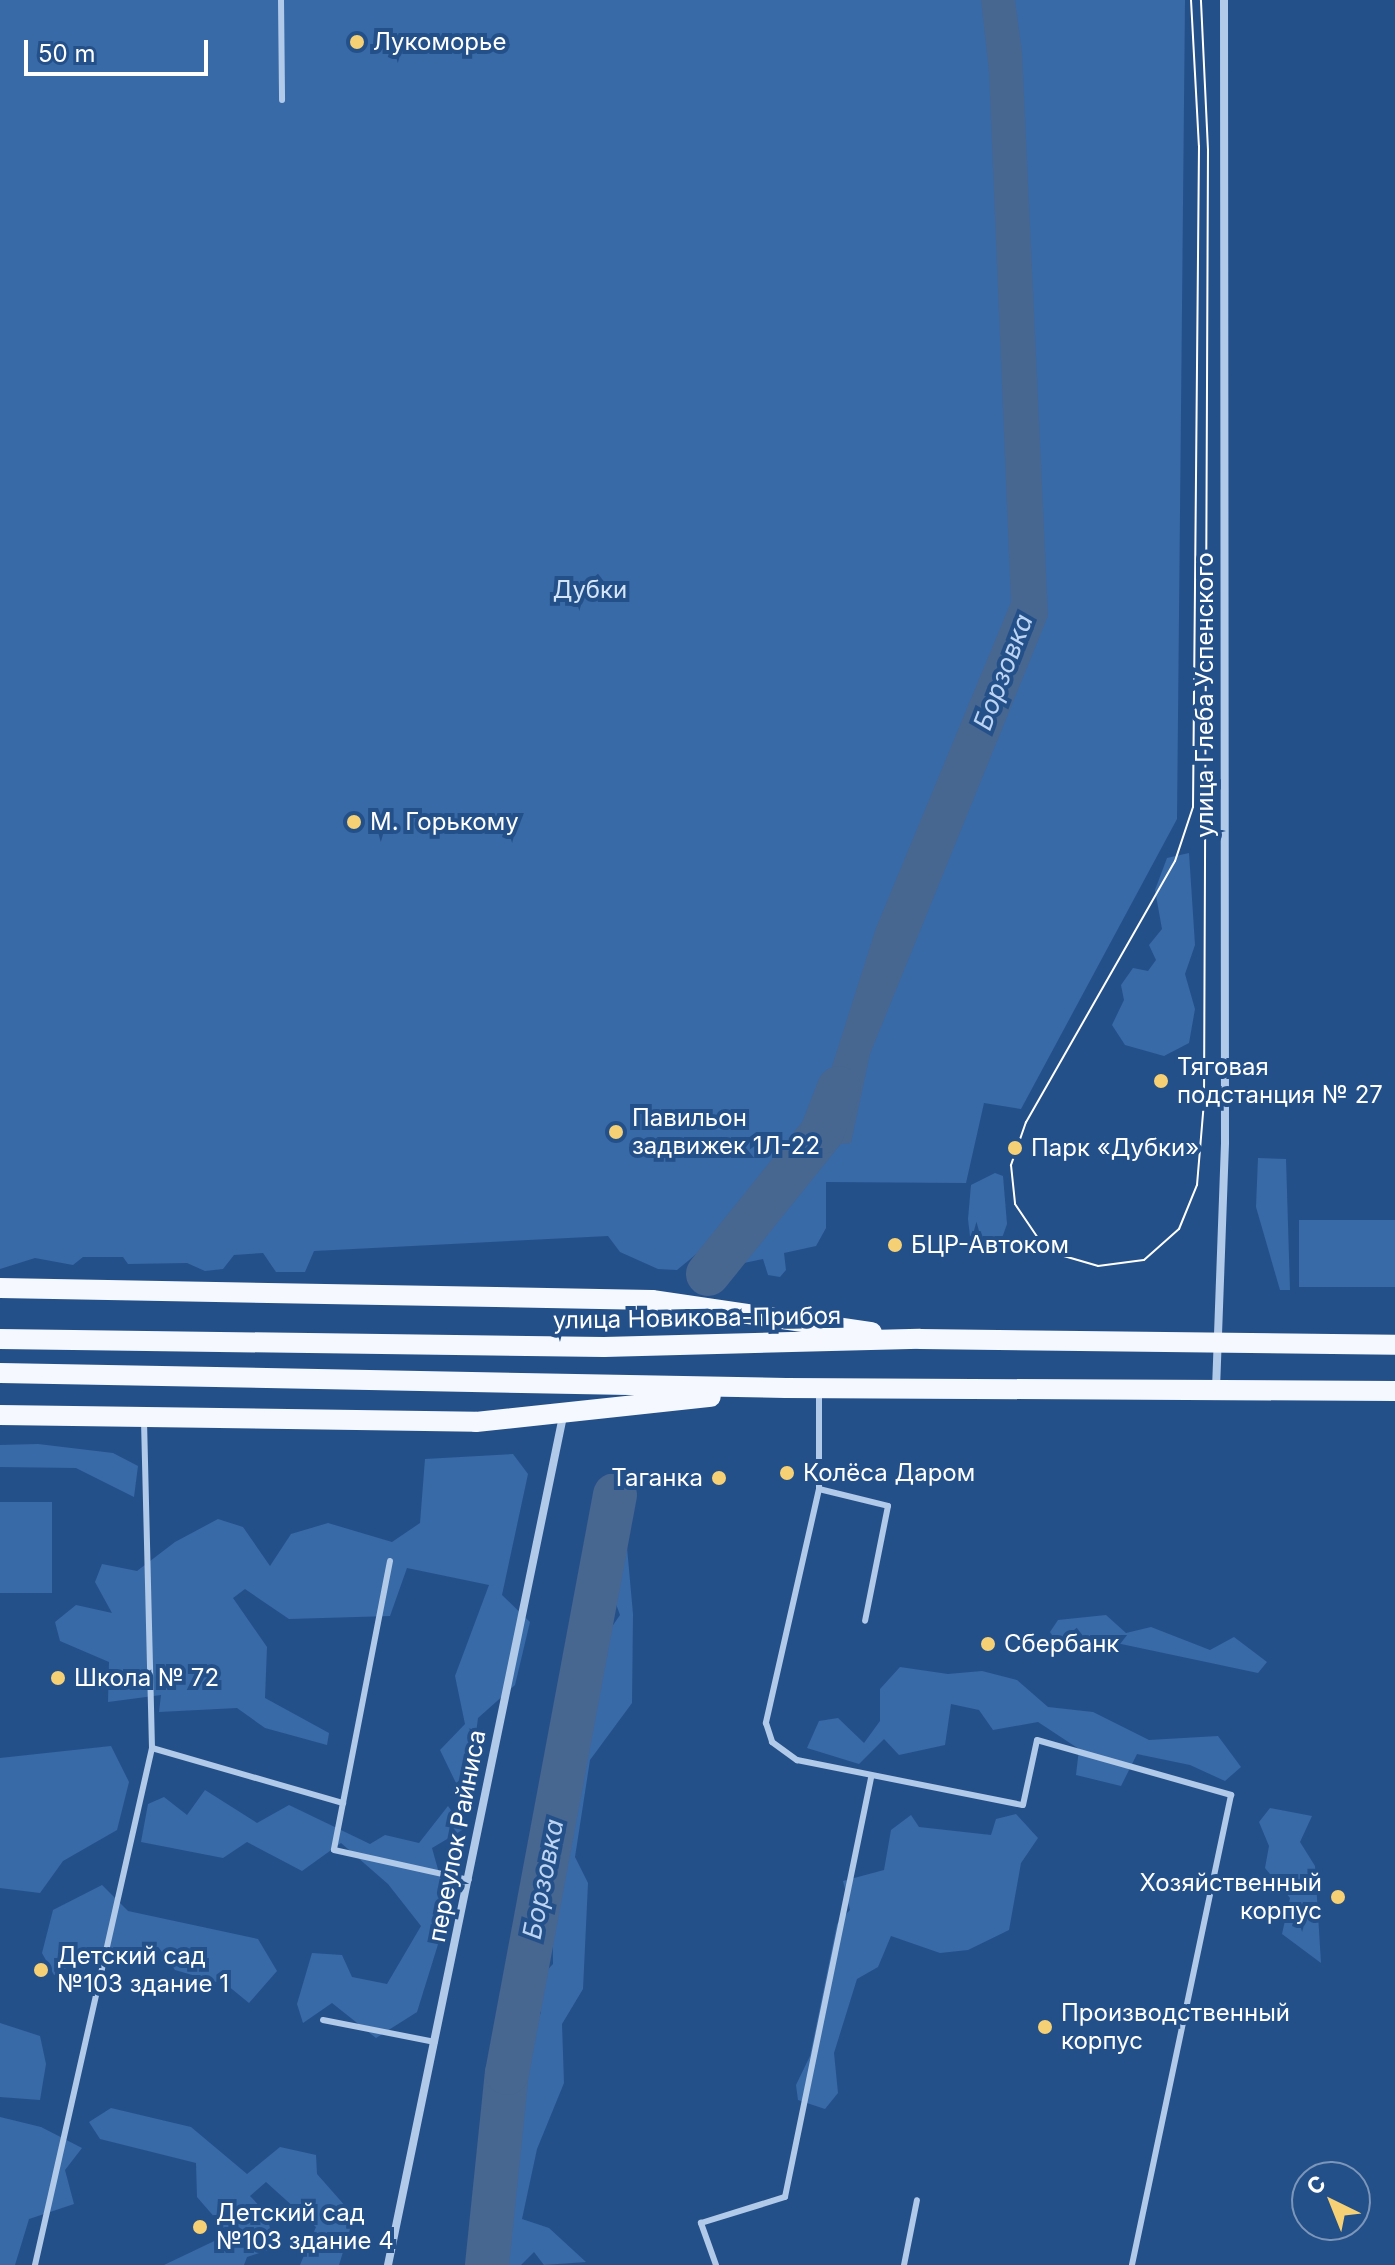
<!DOCTYPE html>
<meta charset="utf-8">
<style>
body{margin:0}
#map{position:relative;width:1395px;height:2265px;overflow:hidden;background:#24508a;font-family:Inter,sans-serif}
div>[style]{position:absolute}
[style*='--x']{left:calc(var(--x)*1px);top:calc(var(--y)*1px);width:calc(var(--w)*1px);rotate:calc(var(--a)*1deg)}
.green>*{inset:0;background:#386aa7;transform-origin:0 0}
.water>*{inset:0;background:#476690}
.river>*{height:44px;margin:-22px;padding:0 22px;transform-origin:22px;border-radius:22px;background:#476690}
.lane>*{height:6px;margin:-3px;padding:0 3px;transform-origin:3px;border-radius:3px;background:#b1caea}
.street>*{height:8px;margin:-4px;padding:0 4px;transform-origin:4px;border-radius:4px;background:#b1caea}
.primary>*{height:20px;margin:-10px;padding:0 10px;transform-origin:10px;border-radius:10px;background:#f5f8fe}
.tram>*{height:2px;margin:-1px;padding:0 1px;transform-origin:1px;border-radius:1px;background:#fff}
.dots>*{width:22px;height:22px;translate:-50% -50%;box-sizing:border-box;border:4px solid #24508a;border-radius:50%}
span{translate:-50% -50%;white-space:nowrap;text-align:center;line-height:1.15;-webkit-text-stroke:8px #24508a;paint-order:stroke}
.poi-label{font-size:24px;color:#fff}
.left{translate:0 -50%;text-align:left}
.right{translate:-100% -50%;text-align:right}
.park-label{font-size:24px;color:#d5e5f8}
.street-label{font-size:24px;color:#fff}
.water-label{font-size:26px;color:#bcd4f1;font-style:italic}
.north{position:absolute;left:1291px;top:2161px;width:80px;height:80px;box-sizing:border-box;background:#24508a;border:2px solid #7c96b9;border-radius:50%;rotate:317deg;font-size:22px;font-weight:700;line-height:32px;text-align:center;color:#fff}
.north::after{content:'';display:block;margin:auto;width:28px;height:36px;background:#f5d074;clip-path:polygon(50% 0,100% 100%,50% 72%,0 100%)}
.scale{position:absolute;left:24px;top:40px;width:184px;height:36px;box-sizing:border-box;border:4px solid #fff;border-top:0;padding-left:10px;font-size:24px;line-height:28px;white-space:nowrap;color:#fff;-webkit-text-stroke:6px #24508a;paint-order:stroke}
</style>
<div id="map">
<div class="green">
<div style="clip-path:polygon(0 0,1185px 0,1177px 819px,1021px 1109px,984px 1103px,966px 1183px,826px 1182px,826px 1228px,816px 1246px,784px 1253px,786px 1270px,780px 1277px,768px 1275px,763px 1259px,715px 1269px,711px 1257px,700px 1251px,677px 1270px,658px 1269px,620px 1252px,608px 1236px,314px 1251px,305px 1272px,276px 1272px,263px 1253px,234px 1255px,223px 1269px,205px 1271px,187px 1263px,128px 1264px,123px 1257px,83px 1257px,73px 1265px,35px 1258px,0 1269px)"></div>
<div style="clip-path:polygon(1189px 853px,1195px 945px,1185px 974px,1195px 1009px,1189px 1043px,1164px 1056px,1125px 1045px,1112px 1025px,1124px 1000px,1121px 985px,1133px 968px,1148px 971px,1156px 960px,1149px 945px,1162px 929px,1155px 890px,1167px 858px)"></div>
<div style="clip-path:polygon(1258px 1158px,1286px 1159px,1290px 1290px,1280px 1290px,1256px 1207px)"></div>
<div style="clip-path:polygon(995px 1173px,1003px 1176px,1007px 1224px,1002px 1238px,990px 1241px,970px 1236px,968px 1219px,971px 1185px)"></div>
<div style="left:1299px;top:1220px;width:96px;height:67px"></div>
<div style="clip-path:polygon(38px 1444px,113px 1453px,138px 1466px,134px 1497px,76px 1468px,0 1467px,0 1445px)"></div>
<div style="clip-path:polygon(513px 1454px,528px 1474px,502px 1595px,530px 1622px,515px 1685px,478px 1718px,471px 1772px,456px 1783px,440px 1750px,465px 1724px,455px 1676px,489px 1585px,407px 1568px,390px 1616px,289px 1619px,245px 1589px,233px 1598px,267px 1647px,265px 1698px,329px 1733px,327px 1745px,265px 1728px,237px 1708px,159px 1712px,161px 1695px,108px 1702px,109px 1662px,60px 1641px,55px 1622px,76px 1605px,112px 1613px,95px 1582px,102px 1564px,137px 1571px,175px 1542px,218px 1519px,243px 1527px,270px 1566px,291px 1534px,328px 1523px,392px 1542px,420px 1523px,425px 1459px)"></div>
<div style="left:0;top:1502px;width:52px;height:91px"></div>
<div style="clip-path:polygon(599px 1503px,624px 1514px,633px 1614px,632px 1703px,590px 1760px,575px 1857px,588px 1883px,583px 1989px,562px 2024px,564px 2083px,537px 2149px,522px 2219px,549px 2228px,586px 2262px,544px 2265px,534px 2252px,521px 2265px,496px 2265px,526px 2039px,541px 2013px,538px 1980px,553px 1964px,552px 1881px,564px 1812px,557px 1790px,562px 1738px,595px 1715px,609px 1631px,620px 1615px,594px 1543px)"></div>
<div style="clip-path:polygon(1106px 1615px,1126px 1633px,1151px 1627px,1210px 1650px,1234px 1637px,1267px 1662px,1258px 1673px,1107px 1641px,1062px 1650px,1050px 1632px,1058px 1620px)"></div>
<div style="clip-path:polygon(900px 1667px,948px 1674px,982px 1671px,1017px 1680px,1048px 1707px,1093px 1712px,1149px 1740px,1218px 1736px,1241px 1767px,1225px 1781px,1190px 1765px,1137px 1754px,1121px 1786px,1076px 1775px,1079px 1749px,1038px 1722px,993px 1730px,979px 1710px,951px 1704px,945px 1745px,899px 1755px,884px 1739px,859px 1764px,807px 1748px,819px 1721px,838px 1718px,864px 1743px,880px 1721px,880px 1689px)"></div>
<div style="clip-path:polygon(111px 1746px,129px 1782px,117px 1830px,63px 1861px,40px 1893px,0 1888px,0 1758px)"></div>
<div style="clip-path:polygon(205px 1790px,257px 1823px,289px 1805px,370px 1844px,385px 1835px,419px 1843px,448px 1806px,464px 1829px,432px 1848px,449px 1909px,417px 2012px,376px 2038px,332px 2003px,303px 2023px,297px 2004px,312px 1953px,342px 1955px,352px 1977px,387px 1984px,421px 1926px,388px 1884px,341px 1843px,302px 1871px,247px 1842px,223px 1858px,141px 1842px,148px 1804px,164px 1797px,187px 1815px)"></div>
<div style="clip-path:polygon(1270px 1808px,1312px 1816px,1300px 1842px,1315px 1866px,1321px 1963px,1282px 1934px,1290px 1898px,1265px 1868px,1269px 1846px,1259px 1822px)"></div>
<div style="clip-path:polygon(1016px 1814px,1038px 1838px,1021px 1863px,1009px 1930px,968px 1950px,940px 1953px,891px 1936px,878px 1967px,857px 1979px,834px 2053px,838px 2093px,825px 2109px,798px 2100px,796px 2085px,810px 2056px,837px 1924px,850px 1910px,843px 1881px,884px 1870px,891px 1830px,911px 1815px,919px 1827px,991px 1835px,996px 1819px)"></div>
<div style="clip-path:polygon(102px 1885px,128px 1911px,258px 1939px,277px 1971px,249px 2003px,227px 1985px,175px 1970px,159px 1948px,96px 1951px,54px 1975px,42px 1953px,53px 1910px)"></div>
<div style="clip-path:polygon(0 2023px,40px 2036px,46px 2064px,40px 2100px,0 2097px)"></div>
<div style="clip-path:polygon(111px 2108px,191px 2127px,247px 2174px,280px 2147px,316px 2155px,317px 2174px,354px 2216px,339px 2265px,300px 2265px,316px 2227px,266px 2182px,250px 2196px,267px 2214px,274px 2248px,247px 2257px,244px 2265px,164px 2265px,229px 2234px,197px 2197px,196px 2163px,100px 2139px,89px 2122px)"></div>
<div style="clip-path:polygon(0 2117px,41px 2127px,82px 2148px,65px 2170px,74px 2204px,29px 2219px,15px 2265px,0 2265px)"></div>
</div>
<div class="water">
<div style="clip-path:polygon(981px 0,1015px 0,1022px 52px,1048px 616px,870px 1054px,851px 1143px,820px 1146px,809px 1139px,876px 928px,1011px 602px,989px 71px)"></div>
</div>
<div class="river">
<div style="--x:708;--y:1274;--w:182;--a:-51.2"></div>
<div style="--x:822;--y:1132;--w:47;--a:-68.9"></div>
<div style="--x:487;--y:2265;--w:193;--a:-84.1"></div>
<div style="--x:507;--y:2073;--w:588;--a:-79.42"></div>
</div>
<div class="lane">
<div style="--x:281;--y:0;--w:100;--a:89.4"></div>
<div style="--x:819;--y:1391;--w:98;--a:90"></div>
<div style="--x:819;--y:1489;--w:71;--a:13.8"></div>
<div style="--x:888;--y:1506;--w:117;--a:101.3"></div>
<div style="--x:819;--y:1489;--w:240;--a:102.8"></div>
<div style="--x:766;--y:1723;--w:20;--a:72"></div>
<div style="--x:772;--y:1742;--w:31;--a:36"></div>
<div style="--x:797;--y:1760;--w:230;--a:11.3"></div>
<div style="--x:1023;--y:1805;--w:66;--a:-77.8"></div>
<div style="--x:1037;--y:1740;--w:202;--a:15.8"></div>
<div style="--x:1231;--y:1795;--w:480;--a:101.9"></div>
<div style="--x:390;--y:1561;--w:294;--a:101"></div>
<div style="--x:334;--y:1850;--w:138;--a:12.5"></div>
<div style="--x:152;--y:1748;--w:199;--a:16.1"></div>
<div style="--x:323;--y:2020;--w:114;--a:11.1"></div>
<div style="--x:35;--y:2265;--w:530;--a:-77.25"></div>
<div style="--x:152;--y:1748;--w:326;--a:-91.4"></div>
<div style="--x:716;--y:2265;--w:45;--a:-109.7"></div>
<div style="--x:701;--y:2223;--w:88;--a:-17.2"></div>
<div style="--x:785;--y:2197;--w:428;--a:-78.4"></div>
<div style="--x:904;--y:2265;--w:66;--a:-78.7"></div>
</div>
<div class="street">
<div style="--x:1216;--y:1389;--w:247;--a:-87.9"></div>
<div style="--x:1225;--y:1142;--w:1142;--a:-90.05"></div>
<div style="--x:388;--y:2265;--w:867;--a:-78.35"></div>
</div>
<div class="primary">
<div style="--x:0;--y:1288;--w:652;--a:1.05"></div>
<div style="--x:652;--y:1300;--w:222;--a:8.3"></div>
<div style="--x:0;--y:1339;--w:604;--a:0.76"></div>
<div style="--x:604;--y:1347;--w:316;--a:-1.5"></div>
<div style="--x:920;--y:1339;--w:475;--a:0.7"></div>
<div style="--x:0;--y:1373;--w:786;--a:1.09"></div>
<div style="--x:786;--y:1388;--w:609;--a:0.28"></div>
<div style="--x:0;--y:1415;--w:476;--a:0.8"></div>
<div style="--x:476;--y:1422;--w:236;--a:-6.1"></div>
</div>
<div class="tram">
<div style="--x:1191;--y:0;--w:146;--a:86.9"></div>
<div style="--x:1199;--y:146;--w:661;--a:90.52"></div>
<div style="--x:1193;--y:807;--w:57;--a:108.4"></div>
<div style="--x:1175;--y:861;--w:301;--a:119.7"></div>
<div style="--x:1026;--y:1122;--w:46;--a:109.2"></div>
<div style="--x:1011;--y:1165;--w:39;--a:84"></div>
<div style="--x:1015;--y:1204;--w:45;--a:56"></div>
<div style="--x:1040;--y:1241;--w:21;--a:37"></div>
<div style="--x:1057;--y:1254;--w:43;--a:16.3"></div>
<div style="--x:1098;--y:1266;--w:46;--a:-7.4"></div>
<div style="--x:1144;--y:1260;--w:47;--a:-41.5"></div>
<div style="--x:1179;--y:1229;--w:48;--a:-67.8"></div>
<div style="--x:1197;--y:1185;--w:83;--a:-85.2"></div>
<div style="--x:1204;--y:1102;--w:952;--a:-89.76"></div>
<div style="--x:1208;--y:150;--w:150;--a:-92.7"></div>
</div>
<div class="dots">
<div style="left:357px;top:42px;background:#f5d074"></div>
<div style="left:354px;top:822px;background:#f5d074"></div>
<div style="left:1161px;top:1081px;background:#f5d074"></div>
<div style="left:616px;top:1132px;background:#f5d074"></div>
<div style="left:1015px;top:1148px;background:#f5d074"></div>
<div style="left:895px;top:1245px;background:#f5d074"></div>
<div style="left:787px;top:1473px;background:#f5d074"></div>
<div style="left:719px;top:1478px;background:#f5d074"></div>
<div style="left:988px;top:1644px;background:#f5d074"></div>
<div style="left:58px;top:1678px;background:#f5d074"></div>
<div style="left:1338px;top:1897px;background:#f5d074"></div>
<div style="left:41px;top:1970px;background:#f5d074"></div>
<div style="left:1045px;top:2027px;background:#f5d074"></div>
<div style="left:200px;top:2227px;background:#f5d074"></div>
</div>
<div class="poi-label">
<span class="left" style="left:373px;top:42px">Лукоморье</span>
<span class="left" style="left:370px;top:822px">М. Горькому</span>
<span class="left" style="left:1177px;top:1081px">Тяговая<br>подстанция № 27</span>
<span class="left" style="left:632px;top:1132px">Павильон<br>задвижек 1Л-22</span>
<span class="left" style="left:1031px;top:1148px">Парк «Дубки»</span>
<span class="left" style="left:911px;top:1245px">БЦР-Автоком</span>
<span class="left" style="left:803px;top:1473px">Колёса Даром</span>
<span class="right" style="left:703px;top:1478px">Таганка</span>
<span class="left" style="left:1004px;top:1644px">Сбербанк</span>
<span class="left" style="left:74px;top:1678px">Школа № 72</span>
<span class="right" style="left:1322px;top:1897px">Хозяйственный<br>корпус</span>
<span class="left" style="left:57px;top:1970px">Детский сад<br>№103 здание 1</span>
<span class="left" style="left:1061px;top:2027px">Производственный<br>корпус</span>
<span class="left" style="left:216px;top:2227px">Детский сад<br>№103 здание 4</span>
</div>
<div class="park-label">
<span style="left:590px;top:590px">Дубки</span>
</div>
<div class="street-label">
<span style="left:1205px;top:695px;rotate:-90deg">улица Глеба Успенского</span>
<span style="left:697px;top:1318px;rotate:-1deg">улица Новикова-Прибоя</span>
<span style="left:457px;top:1836px;rotate:-79deg">переулок Райниса</span>
</div>
<div class="water-label">
<span style="left:1003px;top:672px;rotate:-69deg">Борзовка</span>
<span style="left:543px;top:1879px;rotate:-79deg">Борзовка</span>
</div>
<div class="north">С</div>
<div class="scale">50 m</div>
</div>
